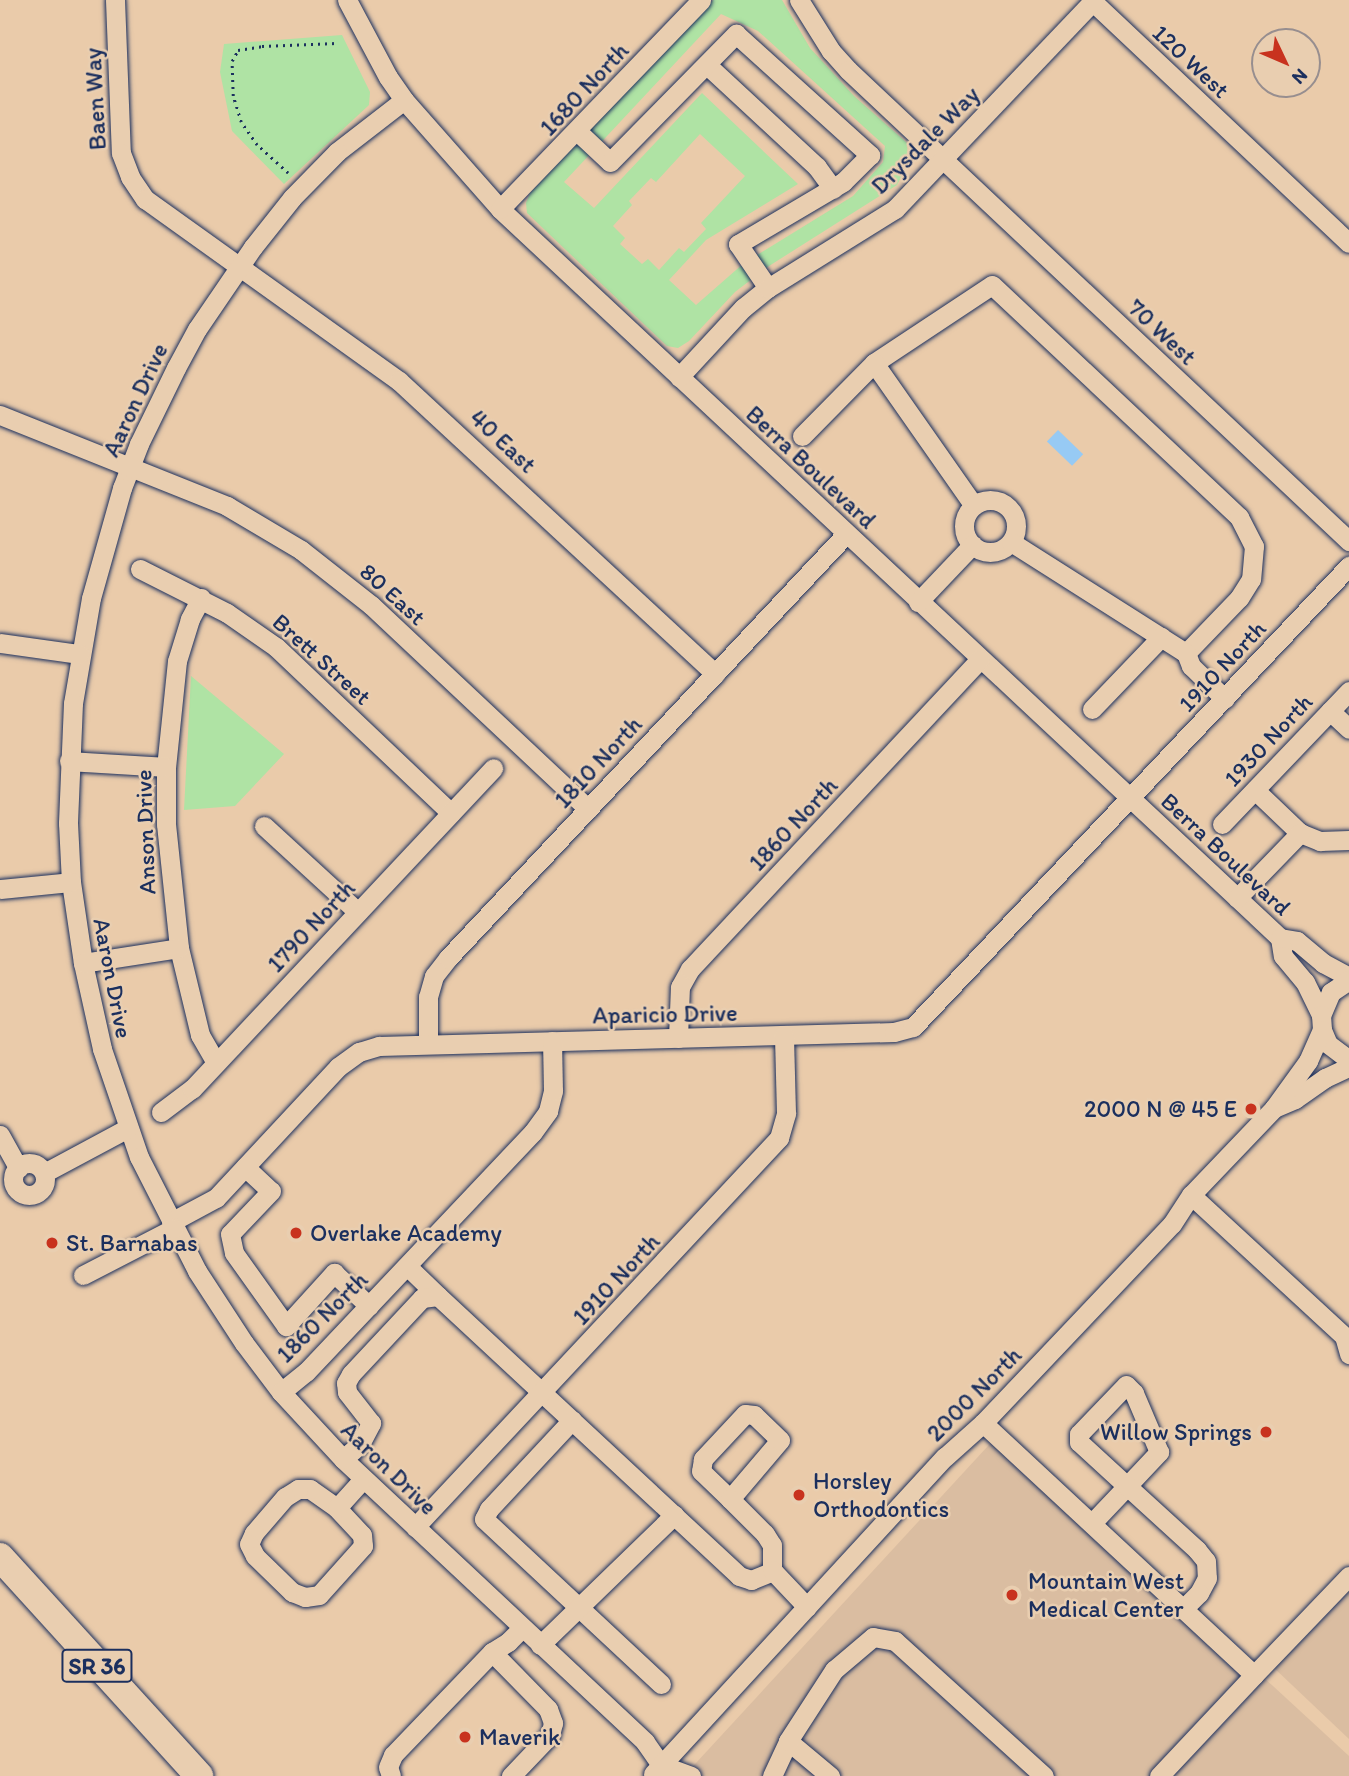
<!DOCTYPE html>
<style>
body{margin:0}
#map{position:relative;width:1349px;height:1776px;overflow:hidden;background:#eacbaa;font-family:Itim,sans-serif}
div>[style]{position:absolute}
[style*='--x']{left:calc(var(--x)*1px);top:calc(var(--y)*1px);width:calc(var(--w)*1px);rotate:calc(var(--a)*1deg)}
.built>*{inset:0;background:#dabda1}
.green>*{inset:0;background:#afe3a4}
.water>*{inset:0;background:#97caf4;transform-origin:0 0}
.path>*{height:2.5px;margin-top:-1.25px;transform-origin:0;background:repeating-linear-gradient(90deg,#1b2f5e 0 2px,transparent 0 7px)}
.roads{filter:drop-shadow(0 0 2px #1b2f5e) drop-shadow(0 0 2px #1b2f5e)}
.minor>*{height:19px;margin:-9.5px;padding:0 9.5px;transform-origin:9.5px;border-radius:9.5px;background:#e9ceb0}
.minor>.ring{margin:-9.5px;padding:0;box-sizing:content-box;background:none;border:19px solid #e9ceb0;border-radius:50%}
.highway>*{height:28px;margin:-14px;padding:0 14px;transform-origin:14px;border-radius:14px;background:#e9ceb0}
.dots>*{width:19px;height:19px;translate:-50% -50%;box-sizing:border-box;border:4px solid #e9ceb0;border-radius:50%}
span{translate:-50% -50%;white-space:nowrap;text-align:center;line-height:1.15;-webkit-text-stroke:5px #e9ceb0;paint-order:stroke}
.shield-label span{padding:2px 5px;background:#e9ceb0;border:2px solid;border-radius:5px;-webkit-text-stroke-width:0}
.shield-label{font-size:23px;color:#1b2f5e;font-weight:700}
.street-label{font-size:24px;color:#1b2f5e}
.poi-label{font-size:24px;color:#1b2f5e}
.right{translate:-100% -50%;text-align:right}
.left{translate:0 -50%;text-align:left}
.north{position:absolute;left:1251px;top:28px;width:70px;height:70px;box-sizing:border-box;background:#e9ceb0;border:2px solid #978e8f;border-radius:50%;rotate:134deg;font-size:19px;font-weight:700;line-height:28px;text-align:center;color:#1b2f5e}
.north::after{content:'';display:block;margin:auto;width:24px;height:32px;background:#c8321e;clip-path:polygon(50% 0,100% 100%,50% 72%,0 100%)}
</style>
<div id="map">
<div class="built">
<div style="clip-path:polygon(999px 1434px,1349px 1756px,1349px 1776px,684px 1776px)"></div>
<div style="clip-path:polygon(1349px 1588px,1349px 1739px,1273px 1667px)"></div>
</div>
<div class="green">
<div style="clip-path:polygon(evenodd,713px 0,782px 0,810px 48px,854px 96px,907px 143px,908px 164px,897px 185px,769px 266px,735px 292px,689px 341px,678px 348px,667px 346px,527px 213px,526px 203px,530px 193px,713px 0,721px 14px,758px 31px,885px 146px,883px 162px,853px 196px,744px 263px,696px 305px,669px 280px,706px 240px,798px 184px,702px 93px,594px 208px,564px 182px,721px 14px,713px 0,700px 134px,745px 176px,701px 223px,706px 229px,684px 252px,679px 248px,659px 270px,648px 259px,642px 264px,620px 244px,625px 238px,613px 226px,632px 205px,629px 201px,651px 178px,656px 182px,700px 134px)"></div>
<div style="clip-path:polygon(342px 35px,370px 92px,369px 105px,284px 184px,232px 131px,220px 72px,224px 44px)"></div>
<div style="clip-path:polygon(191px 676px,284px 754px,235px 806px,184px 810px)"></div>
</div>
<div class="water">
<div style="left:1058px;top:430px;width:35px;height:16px;rotate:44deg"></div>
</div>
<div class="path">
<div style="--x:288;--y:173;--w:42;--a:-137.9"></div>
<div style="--x:257;--y:145;--w:28;--a:-125"></div>
<div style="--x:241;--y:122;--w:27;--a:-107"></div>
<div style="--x:233;--y:96;--w:35;--a:-92"></div>
<div style="--x:232;--y:61;--w:13;--a:-61"></div>
<div style="--x:238;--y:50;--w:24;--a:-9"></div>
<div style="--x:262;--y:46;--w:75;--a:-2.3"></div>
</div>
<div class="roads">
<div class="minor">
<div style="--x:115;--y:0;--w:153;--a:87.8"></div>
<div style="--x:121;--y:153;--w:26;--a:69"></div>
<div style="--x:130;--y:177;--w:27;--a:56"></div>
<div style="--x:145;--y:199;--w:312;--a:35.6"></div>
<div style="--x:399;--y:381;--w:431;--a:42.8"></div>
<div style="--x:347;--y:0;--w:87;--a:62"></div>
<div style="--x:388;--y:77;--w:28;--a:55"></div>
<div style="--x:404;--y:100;--w:145;--a:48.6"></div>
<div style="--x:500;--y:209;--w:1068;--a:43.06"></div>
<div style="--x:1280;--y:938;--w:17;--a:10"></div>
<div style="--x:1297;--y:941;--w:34;--a:40"></div>
<div style="--x:1323;--y:963;--w:30;--a:28"></div>
<div style="--x:799;--y:0;--w:60;--a:57.9"></div>
<div style="--x:831;--y:51;--w:25;--a:48"></div>
<div style="--x:848;--y:70;--w:688;--a:43.23"></div>
<div style="--x:1091;--y:0;--w:354;--a:43.3"></div>
<div style="--x:707;--y:65;--w:150;--a:42.8"></div>
<div style="--x:817;--y:167;--w:27;--a:54"></div>
<div style="--x:404;--y:100;--w:85;--a:142.2"></div>
<div style="--x:337;--y:152;--w:64;--a:134.4"></div>
<div style="--x:292;--y:198;--w:63;--a:128.5"></div>
<div style="--x:253;--y:247;--w:99;--a:124.3"></div>
<div style="--x:197;--y:329;--w:44;--a:118.3"></div>
<div style="--x:176;--y:368;--w:85;--a:116"></div>
<div style="--x:139;--y:444;--w:47;--a:111.1"></div>
<div style="--x:122;--y:488;--w:114;--a:105.7"></div>
<div style="--x:91;--y:598;--w:107;--a:99.7"></div>
<div style="--x:73;--y:703;--w:120;--a:92.4"></div>
<div style="--x:68;--y:823;--w:59;--a:87.1"></div>
<div style="--x:71;--y:882;--w:82;--a:81.6"></div>
<div style="--x:83;--y:963;--w:88;--a:77.5"></div>
<div style="--x:102;--y:1049;--w:114;--a:71.1"></div>
<div style="--x:139;--y:1157;--w:128;--a:63"></div>
<div style="--x:197;--y:1271;--w:86;--a:56.9"></div>
<div style="--x:244;--y:1343;--w:61;--a:52.9"></div>
<div style="--x:281;--y:1392;--w:91;--a:47.2"></div>
<div style="--x:343;--y:1459;--w:414;--a:43.1"></div>
<div style="--x:645;--y:1742;--w:28;--a:55"></div>
<div style="--x:661;--y:1765;--w:12;--a:70"></div>
<div style="--x:577;--y:131;--w:45;--a:43.2"></div>
<div style="--x:610;--y:162;--w:180;--a:-45.5"></div>
<div style="--x:736;--y:34;--w:181;--a:42.1"></div>
<div style="--x:870;--y:155;--w:38;--a:135"></div>
<div style="--x:843;--y:182;--w:122;--a:149.4"></div>
<div style="--x:738;--y:244;--w:53;--a:55.7"></div>
<div style="--x:500;--y:209;--w:290;--a:-46.1"></div>
<div style="--x:874;--y:363;--w:141;--a:-33.5"></div>
<div style="--x:992;--y:285;--w:339;--a:43.2"></div>
<div style="--x:1239;--y:517;--w:33;--a:63"></div>
<div style="--x:1254;--y:546;--w:33;--a:95"></div>
<div style="--x:1251;--y:579;--w:22;--a:122"></div>
<div style="--x:1239;--y:598;--w:76;--a:133.9"></div>
<div style="--x:1186;--y:653;--w:14;--a:69"></div>
<div style="--x:1191;--y:666;--w:47;--a:44.1"></div>
<div style="--x:679;--y:377;--w:94;--a:-47.2"></div>
<div style="--x:743;--y:308;--w:32;--a:-39"></div>
<div style="--x:768;--y:288;--w:150;--a:-31.9"></div>
<div style="--x:895;--y:209;--w:289;--a:-46.4"></div>
<div style="--x:0;--y:415;--w:245;--a:21.8"></div>
<div style="--x:227;--y:506;--w:86;--a:30.7"></div>
<div style="--x:301;--y:550;--w:89;--a:38.2"></div>
<div style="--x:371;--y:605;--w:298;--a:43.2"></div>
<div style="--x:802;--y:436;--w:103;--a:-45.4"></div>
<div style="--x:874;--y:363;--w:174;--a:55"></div>
<div class="ring" style="left:964px;top:500px;width:33px;height:33px"></div>
<div style="--x:1011;--y:542;--w:207;--a:32.4"></div>
<div style="--x:140;--y:569;--w:97;--a:26.8"></div>
<div style="--x:227;--y:613;--w:60;--a:34.8"></div>
<div style="--x:276;--y:647;--w:241;--a:43.5"></div>
<div style="--x:201;--y:598;--w:24;--a:118"></div>
<div style="--x:190;--y:619;--w:44;--a:107.2"></div>
<div style="--x:177;--y:661;--w:107;--a:95.9"></div>
<div style="--x:166;--y:767;--w:57;--a:90"></div>
<div style="--x:166;--y:824;--w:125;--a:84"></div>
<div style="--x:179;--y:948;--w:89;--a:76.4"></div>
<div style="--x:200;--y:1035;--w:32;--a:60"></div>
<div style="--x:918;--y:602;--w:79;--a:-46.5"></div>
<div style="--x:0;--y:643;--w:80;--a:7.9"></div>
<div style="--x:1092;--y:709;--w:100;--a:-46.2"></div>
<div style="--x:1330;--y:711;--w:26;--a:43"></div>
<div style="--x:69;--y:761;--w:97;--a:3.5"></div>
<div style="--x:1255;--y:790;--w:62;--a:43.7"></div>
<div style="--x:1300;--y:833;--w:22;--a:22"></div>
<div style="--x:1320;--y:841;--w:29;--a:-2"></div>
<div style="--x:1222;--y:824;--w:184;--a:-46.3"></div>
<div style="--x:264;--y:826;--w:127;--a:42.5"></div>
<div style="--x:0;--y:889;--w:71;--a:-5.6"></div>
<div style="--x:1237;--y:898;--w:91;--a:-45.9"></div>
<div style="--x:1280;--y:938;--w:18;--a:81"></div>
<div style="--x:1283;--y:956;--w:34;--a:50"></div>
<div style="--x:1305;--y:982;--w:37;--a:64"></div>
<div style="--x:83;--y:963;--w:97;--a:-8.9"></div>
<div style="--x:1349;--y:980;--w:22;--a:146"></div>
<div style="--x:1331;--y:992;--w:25;--a:113"></div>
<div style="--x:1321;--y:1015;--w:15;--a:86"></div>
<div style="--x:1322;--y:1030;--w:15;--a:67"></div>
<div style="--x:1328;--y:1044;--w:26;--a:37"></div>
<div style="--x:678;--y:1038;--w:51;--a:-87.8"></div>
<div style="--x:680;--y:987;--w:21;--a:-61"></div>
<div style="--x:690;--y:969;--w:424;--a:-46.9"></div>
<div style="--x:428;--y:1044;--w:47;--a:-90"></div>
<div style="--x:428;--y:997;--w:22;--a:-74"></div>
<div style="--x:434;--y:976;--w:23;--a:-52"></div>
<div style="--x:448;--y:958;--w:582;--a:-46.81"></div>
<div style="--x:1274;--y:1108;--w:23;--a:-23"></div>
<div style="--x:1295;--y:1099;--w:37;--a:-35"></div>
<div style="--x:1325;--y:1078;--w:26;--a:-25"></div>
<div style="--x:161;--y:1112;--w:39;--a:-37"></div>
<div style="--x:192;--y:1089;--w:440;--a:-46.8"></div>
<div style="--x:0;--y:1135;--w:38;--a:61"></div>
<div class="ring" style="left:13px;top:1163px;width:13px;height:13px"></div>
<div style="--x:245;--y:1167;--w:35;--a:43"></div>
<div style="--x:271;--y:1191;--w:59;--a:133.6"></div>
<div style="--x:230;--y:1234;--w:19;--a:78"></div>
<div style="--x:234;--y:1253;--w:90;--a:54.5"></div>
<div style="--x:286;--y:1326;--w:72;--a:-47.8"></div>
<div style="--x:334;--y:1273;--w:48;--a:43.3"></div>
<div style="--x:44;--y:1173;--w:95;--a:-28.2"></div>
<div style="--x:1191;--y:1195;--w:208;--a:42.7"></div>
<div style="--x:1344;--y:1336;--w:19;--a:74"></div>
<div style="--x:171;--y:1222;--w:51;--a:-28.1"></div>
<div style="--x:216;--y:1198;--w:179;--a:-47"></div>
<div style="--x:338;--y:1067;--w:26;--a:-36"></div>
<div style="--x:359;--y:1052;--w:21;--a:-17"></div>
<div style="--x:379;--y:1046;--w:515;--a:-1.56"></div>
<div style="--x:894;--y:1032;--w:20;--a:-15"></div>
<div style="--x:913;--y:1027;--w:635;--a:-46.6"></div>
<div style="--x:407;--y:1266;--w:43;--a:44.1"></div>
<div style="--x:83;--y:1275;--w:102;--a:-27.3"></div>
<div style="--x:281;--y:1392;--w:32;--a:-39"></div>
<div style="--x:306;--y:1372;--w:330;--a:-46.6"></div>
<div style="--x:533;--y:1132;--w:26;--a:-54"></div>
<div style="--x:548;--y:1111;--w:21;--a:-76"></div>
<div style="--x:553;--y:1091;--w:50;--a:-91.1"></div>
<div style="--x:572;--y:1420;--w:122;--a:133"></div>
<div style="--x:489;--y:1509;--w:11;--a:117"></div>
<div style="--x:484;--y:1519;--w:242;--a:43"></div>
<div style="--x:983;--y:1423;--w:370;--a:42.9"></div>
<div style="--x:1254;--y:1675;--w:139;--a:133.2"></div>
<div style="--x:343;--y:1459;--w:23;--a:-41"></div>
<div style="--x:360;--y:1444;--w:24;--a:-62"></div>
<div style="--x:371;--y:1423;--w:39;--a:-128"></div>
<div style="--x:347;--y:1392;--w:9;--a:-96"></div>
<div style="--x:346;--y:1383;--w:10;--a:-61"></div>
<div style="--x:351;--y:1374;--w:104;--a:-46.9"></div>
<div style="--x:422;--y:1298;--w:16;--a:-7"></div>
<div style="--x:438;--y:1296;--w:411;--a:42.9"></div>
<div style="--x:739;--y:1576;--w:13;--a:18"></div>
<div style="--x:751;--y:1580;--w:24;--a:-22"></div>
<div style="--x:730;--y:1499;--w:77;--a:-49.7"></div>
<div style="--x:780;--y:1440;--w:36;--a:-136"></div>
<div style="--x:754;--y:1415;--w:9;--a:-174"></div>
<div style="--x:745;--y:1414;--w:62;--a:133"></div>
<div style="--x:703;--y:1459;--w:12;--a:99"></div>
<div style="--x:701;--y:1471;--w:40;--a:44"></div>
<div style="--x:730;--y:1499;--w:49;--a:45"></div>
<div style="--x:765;--y:1534;--w:13;--a:58"></div>
<div style="--x:772;--y:1545;--w:25;--a:90"></div>
<div style="--x:772;--y:1570;--w:51;--a:46.6"></div>
<div style="--x:337;--y:1508;--w:33;--a:-145"></div>
<div style="--x:310;--y:1489;--w:12;--a:180"></div>
<div style="--x:298;--y:1489;--w:15;--a:148"></div>
<div style="--x:285;--y:1497;--w:48;--a:130.7"></div>
<div style="--x:254;--y:1533;--w:12;--a:114"></div>
<div style="--x:249;--y:1544;--w:13;--a:63"></div>
<div style="--x:255;--y:1556;--w:52;--a:44.2"></div>
<div style="--x:292;--y:1592;--w:14;--a:21"></div>
<div style="--x:305;--y:1597;--w:14;--a:-8"></div>
<div style="--x:319;--y:1595;--w:66;--a:-48.1"></div>
<div style="--x:363;--y:1546;--w:11;--a:-95"></div>
<div style="--x:362;--y:1535;--w:37;--a:-133"></div>
<div style="--x:337;--y:1508;--w:39;--a:-48"></div>
<div style="--x:1092;--y:1523;--w:51;--a:-46.6"></div>
<div style="--x:1127;--y:1486;--w:47;--a:-46.7"></div>
<div style="--x:1159;--y:1452;--w:64;--a:-113"></div>
<div style="--x:1134;--y:1393;--w:11;--a:-135"></div>
<div style="--x:1126;--y:1385;--w:68;--a:133.8"></div>
<div style="--x:1079;--y:1434;--w:8;--a:90"></div>
<div style="--x:1079;--y:1442;--w:65;--a:42.5"></div>
<div style="--x:1127;--y:1486;--w:95;--a:42.4"></div>
<div style="--x:1197;--y:1550;--w:14;--a:51"></div>
<div style="--x:1206;--y:1561;--w:17;--a:87"></div>
<div style="--x:1207;--y:1578;--w:17;--a:118"></div>
<div style="--x:1199;--y:1593;--w:23;--a:135"></div>
<div style="--x:415;--y:1527;--w:533;--a:-46.9"></div>
<div style="--x:779;--y:1138;--w:26;--a:-74"></div>
<div style="--x:786;--y:1113;--w:78;--a:-91.5"></div>
<div style="--x:540;--y:1645;--w:187;--a:-44.1"></div>
<div style="--x:492;--y:1652;--w:80;--a:45.5"></div>
<div style="--x:548;--y:1709;--w:15;--a:70"></div>
<div style="--x:553;--y:1723;--w:12;--a:104"></div>
<div style="--x:550;--y:1735;--w:57;--a:133.6"></div>
<div style="--x:1254;--y:1675;--w:137;--a:-46.2"></div>
<div style="--x:788;--y:1741;--w:55;--a:39.8"></div>
<div style="--x:661;--y:1765;--w:32;--a:20"></div>
<div style="--x:653;--y:1774;--w:431;--a:-47.4"></div>
<div style="--x:945;--y:1457;--w:51;--a:-41.8"></div>
<div style="--x:983;--y:1423;--w:274;--a:-46.5"></div>
<div style="--x:1172;--y:1224;--w:35;--a:-57"></div>
<div style="--x:1191;--y:1195;--w:120;--a:-46.3"></div>
<div style="--x:1274;--y:1108;--w:58;--a:-54.1"></div>
<div style="--x:1308;--y:1061;--w:34;--a:-66"></div>
<div style="--x:391;--y:1776;--w:9;--a:-108"></div>
<div style="--x:388;--y:1767;--w:13;--a:-67"></div>
<div style="--x:393;--y:1755;--w:143;--a:-46.1"></div>
<div style="--x:492;--y:1652;--w:19;--a:-32"></div>
<div style="--x:508;--y:1642;--w:20;--a:-45"></div>
<div style="--x:772;--y:1776;--w:38;--a:-65"></div>
<div style="--x:788;--y:1741;--w:85;--a:-57.1"></div>
<div style="--x:834;--y:1670;--w:51;--a:-40.2"></div>
<div style="--x:873;--y:1637;--w:22;--a:10"></div>
<div style="--x:895;--y:1641;--w:201;--a:42.2"></div>
</div>
<div class="highway">
<div style="--x:0;--y:1557;--w:296;--a:47.7"></div>
</div>
</div>
<div class="dots">
<div style="left:1251px;top:1109px;background:#c8321e"></div>
<div style="left:296px;top:1233px;background:#c8321e"></div>
<div style="left:52px;top:1243px;background:#c8321e"></div>
<div style="left:1266px;top:1432px;background:#c8321e"></div>
<div style="left:799px;top:1495px;background:#c8321e"></div>
<div style="left:1012px;top:1595px;background:#c8321e"></div>
<div style="left:465px;top:1737px;background:#c8321e"></div>
</div>
<div class="shield-label">
<span style="left:97px;top:1666px">SR 36</span>
</div>
<div class="street-label">
<span style="left:1191px;top:61px;rotate:43deg">120 West</span>
<span style="left:584px;top:89px;rotate:-47deg">1680 North</span>
<span style="left:95px;top:99px;rotate:-93deg">Baen Way</span>
<span style="left:925px;top:140px;rotate:-45deg">Drysdale Way</span>
<span style="left:1162px;top:332px;rotate:43deg">70 West</span>
<span style="left:135px;top:400px;rotate:-65deg">Aaron Drive</span>
<span style="left:503px;top:441px;rotate:43deg">40 East</span>
<span style="left:811px;top:467px;rotate:43deg">Berra Boulevard</span>
<span style="left:393px;top:594px;rotate:42deg">80 East</span>
<span style="left:322px;top:659px;rotate:42deg">Brett Street</span>
<span style="left:1222px;top:666px;rotate:-47deg">1910 North</span>
<span style="left:1268px;top:740px;rotate:-47deg">1930 North</span>
<span style="left:598px;top:762px;rotate:-47deg">1810 North</span>
<span style="left:793px;top:824px;rotate:-47deg">1860 North</span>
<span style="left:145px;top:832px;rotate:-92deg">Anson Drive</span>
<span style="left:1226px;top:854px;rotate:43deg">Berra Boulevard</span>
<span style="left:311px;top:926px;rotate:-47deg">1790 North</span>
<span style="left:113px;top:978px;rotate:79deg">Aaron Drive</span>
<span style="left:665px;top:1014px;rotate:-1deg">Aparicio Drive</span>
<span style="left:616px;top:1279px;rotate:-47deg">1910 North</span>
<span style="left:322px;top:1317px;rotate:-45deg">1860 North</span>
<span style="left:974px;top:1394px;rotate:-45deg">2000 North</span>
<span style="left:389px;top:1468px;rotate:44deg">Aaron Drive</span>
</div>
<div class="poi-label">
<span class="right" style="left:1237px;top:1109px">2000 N @ 45 E</span>
<span class="left" style="left:310px;top:1233px">Overlake Academy</span>
<span class="left" style="left:66px;top:1243px">St. Barnabas</span>
<span class="right" style="left:1252px;top:1432px">Willow Springs</span>
<span class="left" style="left:813px;top:1495px">Horsley<br>Orthodontics</span>
<span class="left" style="left:1028px;top:1595px">Mountain West<br>Medical Center</span>
<span class="left" style="left:479px;top:1737px">Maverik</span>
</div>
<div class="north">N</div>
</div>
